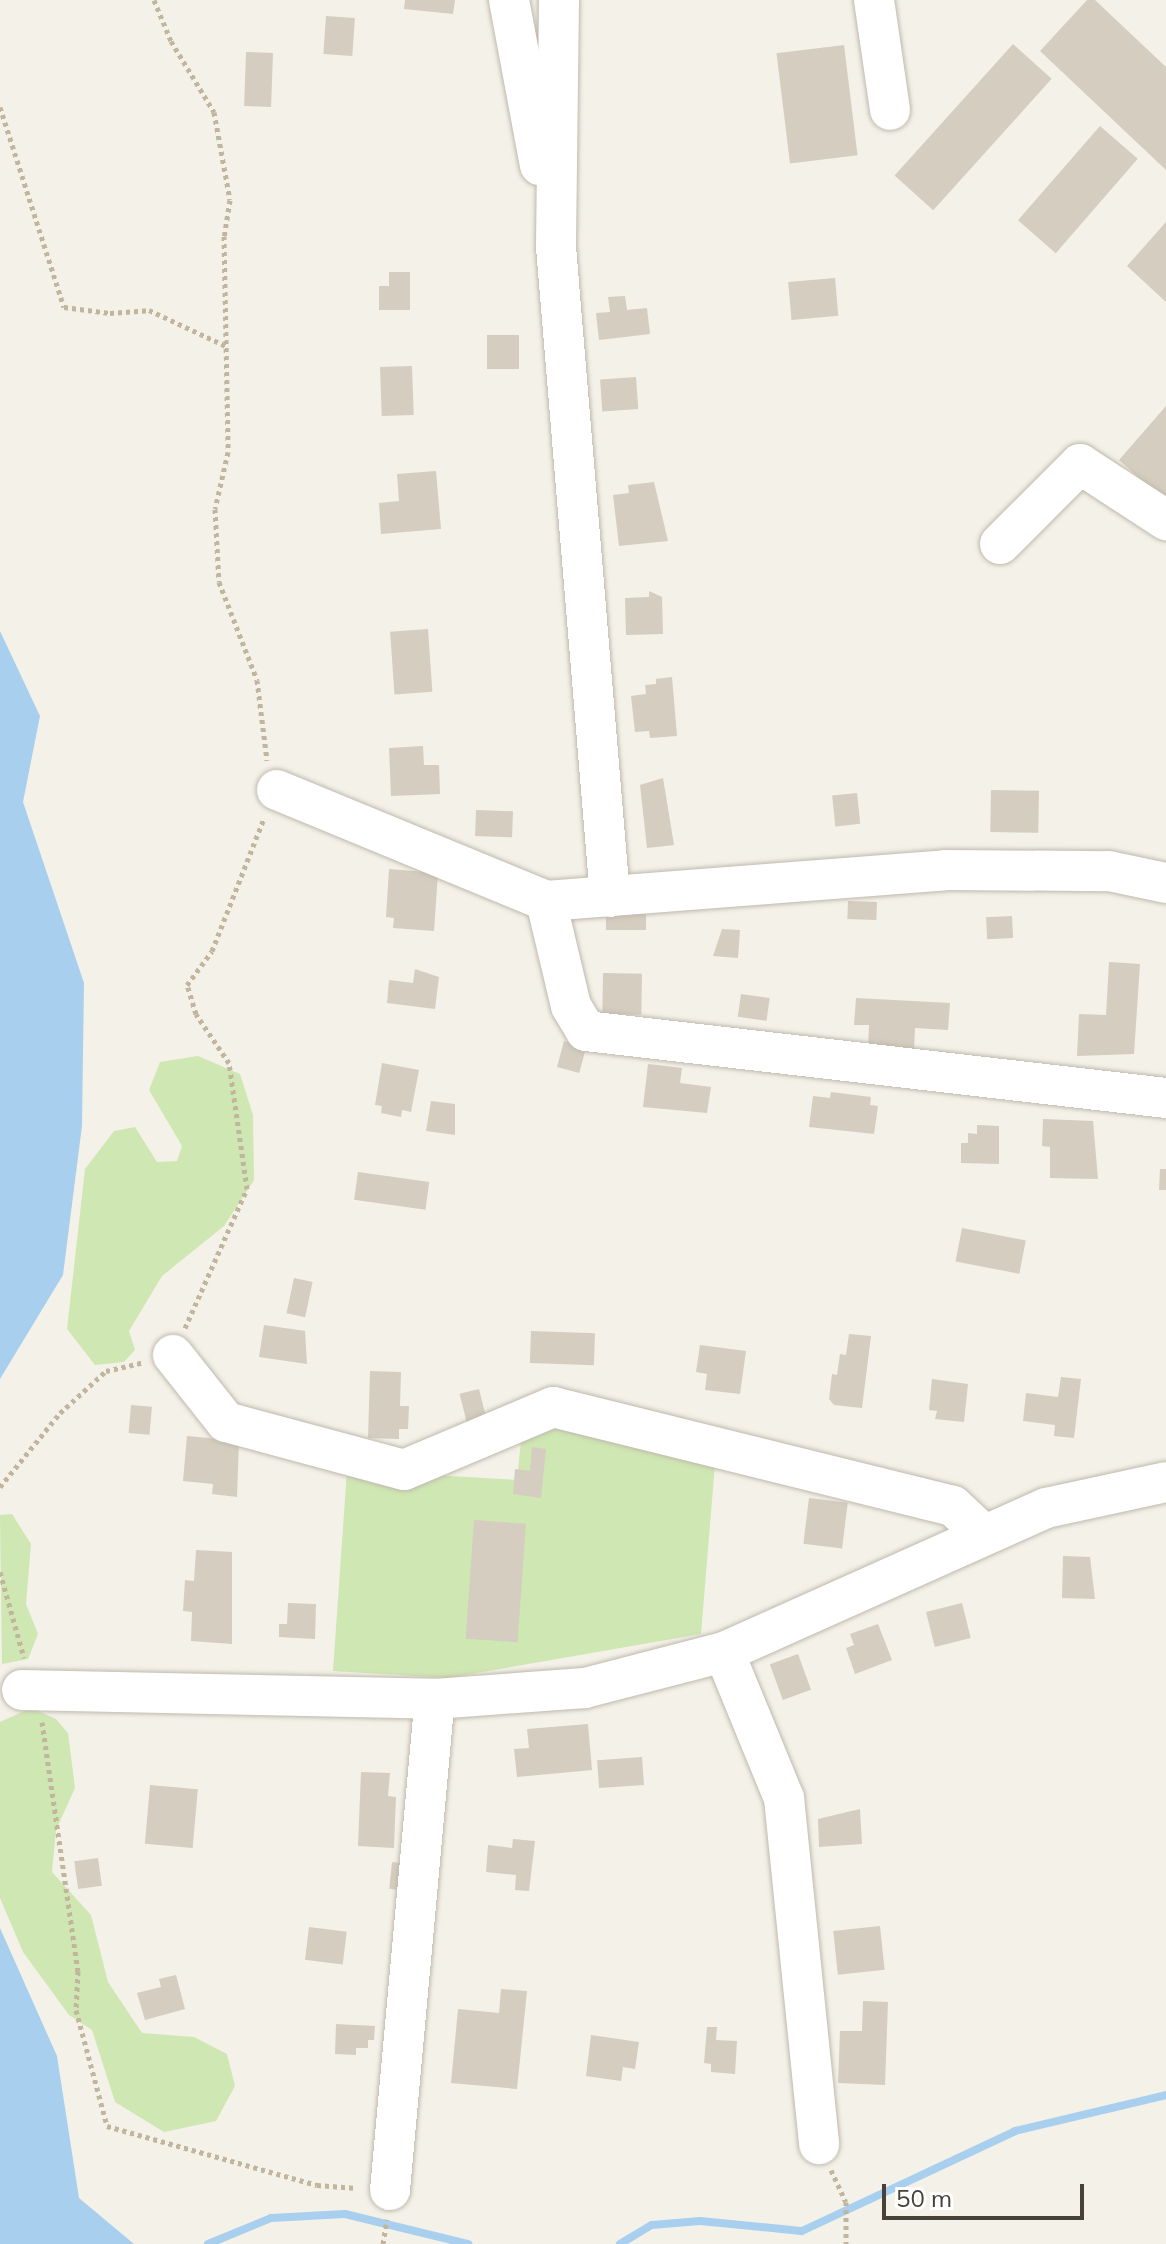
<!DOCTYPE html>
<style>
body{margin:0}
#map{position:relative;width:1166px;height:2244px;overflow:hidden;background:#f4f1e9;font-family:Mulish,sans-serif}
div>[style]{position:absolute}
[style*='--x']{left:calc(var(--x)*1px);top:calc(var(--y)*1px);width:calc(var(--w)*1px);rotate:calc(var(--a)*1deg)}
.green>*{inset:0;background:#cfe7b3}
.water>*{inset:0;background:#a8d0ee}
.stream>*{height:8px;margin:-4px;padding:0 4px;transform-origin:4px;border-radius:4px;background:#a8d0ee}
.building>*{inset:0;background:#d5cdbf;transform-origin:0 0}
.path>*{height:5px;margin-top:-2.5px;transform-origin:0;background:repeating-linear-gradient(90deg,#c1b59d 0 4px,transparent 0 8px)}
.roads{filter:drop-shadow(0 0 2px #bfb9ac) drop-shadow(0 0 2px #bfb9ac)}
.minor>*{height:40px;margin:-20px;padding:0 20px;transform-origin:20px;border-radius:20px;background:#fff}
span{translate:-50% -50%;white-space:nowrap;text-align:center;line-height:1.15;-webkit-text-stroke:6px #fff;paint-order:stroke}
.scale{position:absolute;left:882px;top:2184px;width:202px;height:36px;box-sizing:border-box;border:4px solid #474138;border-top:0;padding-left:10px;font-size:24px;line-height:28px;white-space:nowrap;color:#474138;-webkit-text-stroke:6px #fff;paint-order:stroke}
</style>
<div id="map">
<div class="green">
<div style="clip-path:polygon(198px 1056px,240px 1074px,253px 1115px,254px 1180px,224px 1226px,162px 1276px,129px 1331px,135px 1350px,124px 1362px,95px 1365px,67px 1329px,85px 1169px,114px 1131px,135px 1127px,157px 1162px,177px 1161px,182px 1146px,149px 1090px,160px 1062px)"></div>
<div style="clip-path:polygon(574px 1411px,716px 1452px,701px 1634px,448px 1678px,333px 1671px,347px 1470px,517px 1480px,522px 1431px)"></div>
<div style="clip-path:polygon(12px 1514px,31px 1544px,26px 1604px,38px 1634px,28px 1659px,2px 1664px,0 1515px)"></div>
<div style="clip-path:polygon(31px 1708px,56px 1719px,68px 1733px,75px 1788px,56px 1830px,52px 1872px,91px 1915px,108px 1982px,142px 2033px,194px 2037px,227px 2054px,235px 2086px,216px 2121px,164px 2132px,115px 2102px,92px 2030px,69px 2015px,23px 1952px,0 1898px,0 1722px)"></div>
</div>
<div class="water">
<div style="clip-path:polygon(0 631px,40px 716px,23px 802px,84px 983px,82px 1126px,63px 1275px,0 1379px)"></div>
<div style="clip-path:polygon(0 1928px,57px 2056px,79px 2198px,134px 2244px,0 2244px)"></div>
</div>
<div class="stream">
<div style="--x:208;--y:2244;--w:68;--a:-22.4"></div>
<div style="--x:271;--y:2218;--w:74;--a:-3.1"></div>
<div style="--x:345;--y:2214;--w:127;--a:13.7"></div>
<div style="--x:620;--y:2244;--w:37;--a:-31"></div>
<div style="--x:652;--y:2225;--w:48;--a:-4.8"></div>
<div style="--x:700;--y:2221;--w:102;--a:5.6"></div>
<div style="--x:802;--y:2231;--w:235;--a:-25.1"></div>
<div style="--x:1015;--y:2131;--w:155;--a:-13.4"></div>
</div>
<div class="building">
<div style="clip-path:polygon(405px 0,455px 0,453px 14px,404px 9px)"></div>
<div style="clip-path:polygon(1087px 0,1095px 0,1166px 67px,1166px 170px,1040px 51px)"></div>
<div style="left:326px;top:16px;width:29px;height:38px;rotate:4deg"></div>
<div style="left:1013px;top:44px;width:52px;height:177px;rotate:42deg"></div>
<div style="left:844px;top:45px;width:111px;height:68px;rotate:83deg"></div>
<div style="left:246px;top:52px;width:27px;height:54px;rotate:2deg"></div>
<div style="left:1100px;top:126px;width:50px;height:125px;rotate:41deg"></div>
<div style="clip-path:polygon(1166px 222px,1166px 302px,1127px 266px)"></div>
<div style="clip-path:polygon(389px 272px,410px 272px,410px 310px,379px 310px,379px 286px,389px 286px)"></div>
<div style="left:835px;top:278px;width:38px;height:47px;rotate:85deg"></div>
<div style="clip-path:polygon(625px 296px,627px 310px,647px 308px,650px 334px,599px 340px,596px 313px,610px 312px,608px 297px)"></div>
<div style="left:519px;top:335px;width:34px;height:32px;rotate:90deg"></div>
<div style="left:412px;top:366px;width:49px;height:32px;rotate:88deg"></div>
<div style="left:636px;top:377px;width:32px;height:36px;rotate:86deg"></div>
<div style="clip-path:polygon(1166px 406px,1166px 502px,1119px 460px)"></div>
<div style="clip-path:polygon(436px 471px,441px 529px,381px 534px,379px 503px,399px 501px,397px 474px)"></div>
<div style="clip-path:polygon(654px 482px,668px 541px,619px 546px,613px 495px,629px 493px,628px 485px)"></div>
<div style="clip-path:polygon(649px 591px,662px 597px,663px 634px,626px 635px,625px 598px,649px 597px)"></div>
<div style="left:428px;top:629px;width:63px;height:38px;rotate:86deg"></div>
<div style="clip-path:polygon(672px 677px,677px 736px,650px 738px,649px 731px,635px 732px,631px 696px,646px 694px,645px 685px,656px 684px,656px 679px)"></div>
<div style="clip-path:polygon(423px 746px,424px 765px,439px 765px,440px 794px,391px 796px,389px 748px)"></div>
<div style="clip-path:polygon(663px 778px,674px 845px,647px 848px,640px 785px)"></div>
<div style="left:991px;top:790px;width:48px;height:42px;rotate:1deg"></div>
<div style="left:857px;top:793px;width:31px;height:25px;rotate:84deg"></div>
<div style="left:476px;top:810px;width:37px;height:26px;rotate:2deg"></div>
<div style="clip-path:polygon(389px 869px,438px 873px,434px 931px,393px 928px,394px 918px,386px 917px)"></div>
<div style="left:848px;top:901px;width:29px;height:18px;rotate:2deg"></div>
<div style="left:646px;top:904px;width:26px;height:40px;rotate:90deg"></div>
<div style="left:1012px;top:916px;width:22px;height:26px;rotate:87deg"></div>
<div style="clip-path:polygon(722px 929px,740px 930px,738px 958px,713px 956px)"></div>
<div style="clip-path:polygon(1109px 962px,1140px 964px,1134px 1054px,1077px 1056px,1079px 1014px,1106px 1015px)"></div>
<div style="clip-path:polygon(415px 969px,439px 977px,435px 1009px,387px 1003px,389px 980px,413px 983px)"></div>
<div style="left:603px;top:973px;width:39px;height:41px;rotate:1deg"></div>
<div style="left:741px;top:994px;width:29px;height:23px;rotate:8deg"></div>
<div style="clip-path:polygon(856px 998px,950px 1003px,948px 1030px,915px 1028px,914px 1051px,868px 1049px,869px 1025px,854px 1025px)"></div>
<div style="left:564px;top:1041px;width:23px;height:27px;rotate:15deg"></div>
<div style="clip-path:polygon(382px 1063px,419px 1070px,411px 1112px,402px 1110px,401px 1117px,381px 1113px,382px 1106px,375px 1105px)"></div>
<div style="clip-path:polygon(648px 1064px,682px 1068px,680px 1083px,711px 1087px,707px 1113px,643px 1107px)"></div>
<div style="clip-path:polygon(831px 1092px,871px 1097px,870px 1105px,878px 1106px,874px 1134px,809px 1127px,813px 1096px,830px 1098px)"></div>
<div style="clip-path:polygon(431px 1101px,455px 1104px,455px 1135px,426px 1131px)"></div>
<div style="clip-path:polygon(1043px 1119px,1093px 1121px,1098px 1179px,1050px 1178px,1050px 1147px,1042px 1146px)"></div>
<div style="clip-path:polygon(977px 1125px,999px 1126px,999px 1164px,961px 1163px,961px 1143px,968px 1143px,968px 1133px,977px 1134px)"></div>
<div style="clip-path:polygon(1160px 1169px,1166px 1169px,1166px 1190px,1159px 1190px)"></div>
<div style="left:358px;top:1172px;width:72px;height:28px;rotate:8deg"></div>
<div style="left:962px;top:1228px;width:65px;height:34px;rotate:11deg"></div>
<div style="left:294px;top:1278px;width:19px;height:36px;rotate:12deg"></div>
<div style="clip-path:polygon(264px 1325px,305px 1331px,307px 1364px,259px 1357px)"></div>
<div style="left:531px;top:1331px;width:64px;height:32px;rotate:2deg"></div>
<div style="clip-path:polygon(849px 1334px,871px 1336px,862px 1408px,834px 1405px,829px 1399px,832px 1374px,837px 1375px,840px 1354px,846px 1355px)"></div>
<div style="clip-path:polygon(700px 1345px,746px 1351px,740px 1394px,705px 1390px,707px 1374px,696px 1372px)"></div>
<div style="clip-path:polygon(370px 1371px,401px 1372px,400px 1406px,409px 1406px,408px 1429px,399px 1429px,399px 1439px,368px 1438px)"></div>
<div style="clip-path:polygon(1061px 1377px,1081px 1379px,1074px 1438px,1054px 1436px,1055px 1425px,1023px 1421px,1026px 1393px,1058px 1397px)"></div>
<div style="clip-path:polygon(932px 1379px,968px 1384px,964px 1422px,935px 1419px,937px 1411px,929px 1410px)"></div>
<div style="left:479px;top:1389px;width:32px;height:20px;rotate:76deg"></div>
<div style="left:131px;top:1405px;width:21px;height:28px;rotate:5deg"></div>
<div style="clip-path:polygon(187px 1436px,239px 1441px,237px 1497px,212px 1494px,213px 1484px,183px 1481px)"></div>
<div style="clip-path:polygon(532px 1447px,546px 1449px,541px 1498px,513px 1494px,515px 1469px,530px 1471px)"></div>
<div style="left:809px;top:1498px;width:39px;height:46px;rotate:7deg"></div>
<div style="left:474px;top:1520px;width:52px;height:119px;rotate:4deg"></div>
<div style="clip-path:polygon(196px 1550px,232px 1552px,232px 1644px,191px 1641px,192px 1612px,183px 1611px,185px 1580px,194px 1581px)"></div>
<div style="clip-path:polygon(1063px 1556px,1090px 1557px,1095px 1599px,1062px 1598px)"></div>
<div style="clip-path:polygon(288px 1603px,316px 1604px,315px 1639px,279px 1637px,279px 1624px,287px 1624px)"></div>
<div style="left:962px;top:1603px;width:36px;height:37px;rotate:76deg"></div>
<div style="clip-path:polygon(878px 1624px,892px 1660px,855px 1674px,846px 1648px,854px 1645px,850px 1634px)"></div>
<div style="left:798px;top:1654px;width:38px;height:30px;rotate:70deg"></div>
<div style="clip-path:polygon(588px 1724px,592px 1770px,517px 1777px,514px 1749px,529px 1748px,527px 1729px)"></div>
<div style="left:642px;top:1757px;width:28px;height:45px;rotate:86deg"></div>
<div style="clip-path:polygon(361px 1772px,390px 1773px,388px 1796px,396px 1797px,394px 1848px,358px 1846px)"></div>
<div style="left:150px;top:1785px;width:48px;height:59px;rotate:5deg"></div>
<div style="clip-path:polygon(860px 1809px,862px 1844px,819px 1847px,818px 1819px)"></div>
<div style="clip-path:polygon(513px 1839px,535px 1841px,529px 1891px,515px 1890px,516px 1875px,486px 1872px,488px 1845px,512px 1848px)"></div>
<div style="left:98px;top:1858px;width:28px;height:24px;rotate:82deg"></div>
<div style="left:392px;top:1862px;width:18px;height:27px;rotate:6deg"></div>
<div style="left:880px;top:1926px;width:44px;height:47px;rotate:84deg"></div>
<div style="left:309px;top:1927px;width:38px;height:33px;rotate:7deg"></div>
<div style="clip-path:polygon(176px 1975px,185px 2009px,145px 2020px,137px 1993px,161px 1987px,159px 1979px)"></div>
<div style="clip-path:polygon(501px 1989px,527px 1991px,517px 2089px,451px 2083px,458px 2009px,499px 2013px)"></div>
<div style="clip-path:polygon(863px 2001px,888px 2002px,885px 2085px,838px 2083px,840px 2031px,862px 2031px)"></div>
<div style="clip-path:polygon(336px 2024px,375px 2026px,374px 2040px,368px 2040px,368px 2048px,356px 2048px,356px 2055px,335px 2054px)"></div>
<div style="clip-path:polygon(707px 2027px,717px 2027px,716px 2040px,737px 2041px,735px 2074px,711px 2072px,711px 2064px,704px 2063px)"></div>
<div style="clip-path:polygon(591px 2035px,639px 2042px,635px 2069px,623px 2067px,621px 2081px,586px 2076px)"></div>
</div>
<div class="path">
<div style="--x:154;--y:0;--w:44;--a:67.5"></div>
<div style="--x:171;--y:41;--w:83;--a:58.8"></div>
<div style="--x:214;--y:112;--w:89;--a:79.7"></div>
<div style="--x:230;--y:200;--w:36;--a:99"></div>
<div style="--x:224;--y:236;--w:216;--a:88.9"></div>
<div style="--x:228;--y:452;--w:58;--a:102.8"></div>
<div style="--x:215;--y:509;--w:73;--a:86.9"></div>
<div style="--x:219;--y:582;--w:105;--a:68.8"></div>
<div style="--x:257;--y:680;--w:81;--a:82.9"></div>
<div style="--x:0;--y:107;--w:210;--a:72.3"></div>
<div style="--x:64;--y:307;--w:46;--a:7.4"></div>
<div style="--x:110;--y:313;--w:39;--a:-4"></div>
<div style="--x:149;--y:310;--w:85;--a:25.1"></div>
<div style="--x:185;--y:1328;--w:152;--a:-66"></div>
<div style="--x:247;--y:1189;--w:127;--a:-98.1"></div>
<div style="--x:229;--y:1063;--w:59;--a:-124"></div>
<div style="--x:196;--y:1014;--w:30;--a:-107"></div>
<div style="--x:187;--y:985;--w:42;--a:-53.7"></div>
<div style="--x:212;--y:951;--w:143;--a:-68.6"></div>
<div style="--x:0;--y:1487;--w:95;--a:-51"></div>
<div style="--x:60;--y:1413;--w:62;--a:-42.4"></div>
<div style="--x:106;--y:1371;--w:37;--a:-13"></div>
<div style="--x:0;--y:1572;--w:89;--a:74.4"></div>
<div style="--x:42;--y:1722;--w:252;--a:81.8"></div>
<div style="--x:78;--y:1971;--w:39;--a:93"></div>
<div style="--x:76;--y:2010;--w:120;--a:75"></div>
<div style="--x:107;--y:2126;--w:218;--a:15.7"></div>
<div style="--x:317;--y:2185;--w:40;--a:4.3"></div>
<div style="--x:831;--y:2170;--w:35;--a:65"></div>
<div style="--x:846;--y:2202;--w:42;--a:90"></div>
<div style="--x:383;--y:2244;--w:25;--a:-81"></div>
</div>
<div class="roads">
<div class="minor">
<div style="--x:509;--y:0;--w:168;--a:79.4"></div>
<div style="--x:559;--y:0;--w:247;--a:90.7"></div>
<div style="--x:556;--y:247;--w:652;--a:85.25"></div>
<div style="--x:874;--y:0;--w:111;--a:81.7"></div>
<div style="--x:1000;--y:544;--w:113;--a:-45"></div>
<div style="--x:1080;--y:464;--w:103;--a:33.1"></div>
<div style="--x:277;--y:790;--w:291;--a:22.4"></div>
<div style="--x:546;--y:901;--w:401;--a:-4.4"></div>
<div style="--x:946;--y:870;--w:163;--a:0.4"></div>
<div style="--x:1109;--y:871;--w:58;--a:11.9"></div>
<div style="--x:546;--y:901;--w:108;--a:76.6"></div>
<div style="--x:571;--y:1006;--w:29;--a:59"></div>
<div style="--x:586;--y:1031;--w:584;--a:6.59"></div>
<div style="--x:173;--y:1355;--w:85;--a:51.7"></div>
<div style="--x:226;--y:1422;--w:184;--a:15.1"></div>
<div style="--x:404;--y:1470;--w:162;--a:-22.9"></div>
<div style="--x:553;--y:1407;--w:412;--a:13.9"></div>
<div style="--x:953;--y:1506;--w:41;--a:43"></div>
<div style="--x:724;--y:1652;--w:158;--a:67.7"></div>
<div style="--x:784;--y:1798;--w:348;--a:84.2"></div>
<div style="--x:22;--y:1690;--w:413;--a:1.2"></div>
<div style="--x:435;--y:1699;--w:150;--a:-4.2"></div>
<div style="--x:585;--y:1688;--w:144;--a:-14.5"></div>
<div style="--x:724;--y:1652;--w:353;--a:-24.1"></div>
<div style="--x:1046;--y:1508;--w:123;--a:-12.2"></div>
<div style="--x:390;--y:2190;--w:493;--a:-84.8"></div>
</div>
</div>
<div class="scale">50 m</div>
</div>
